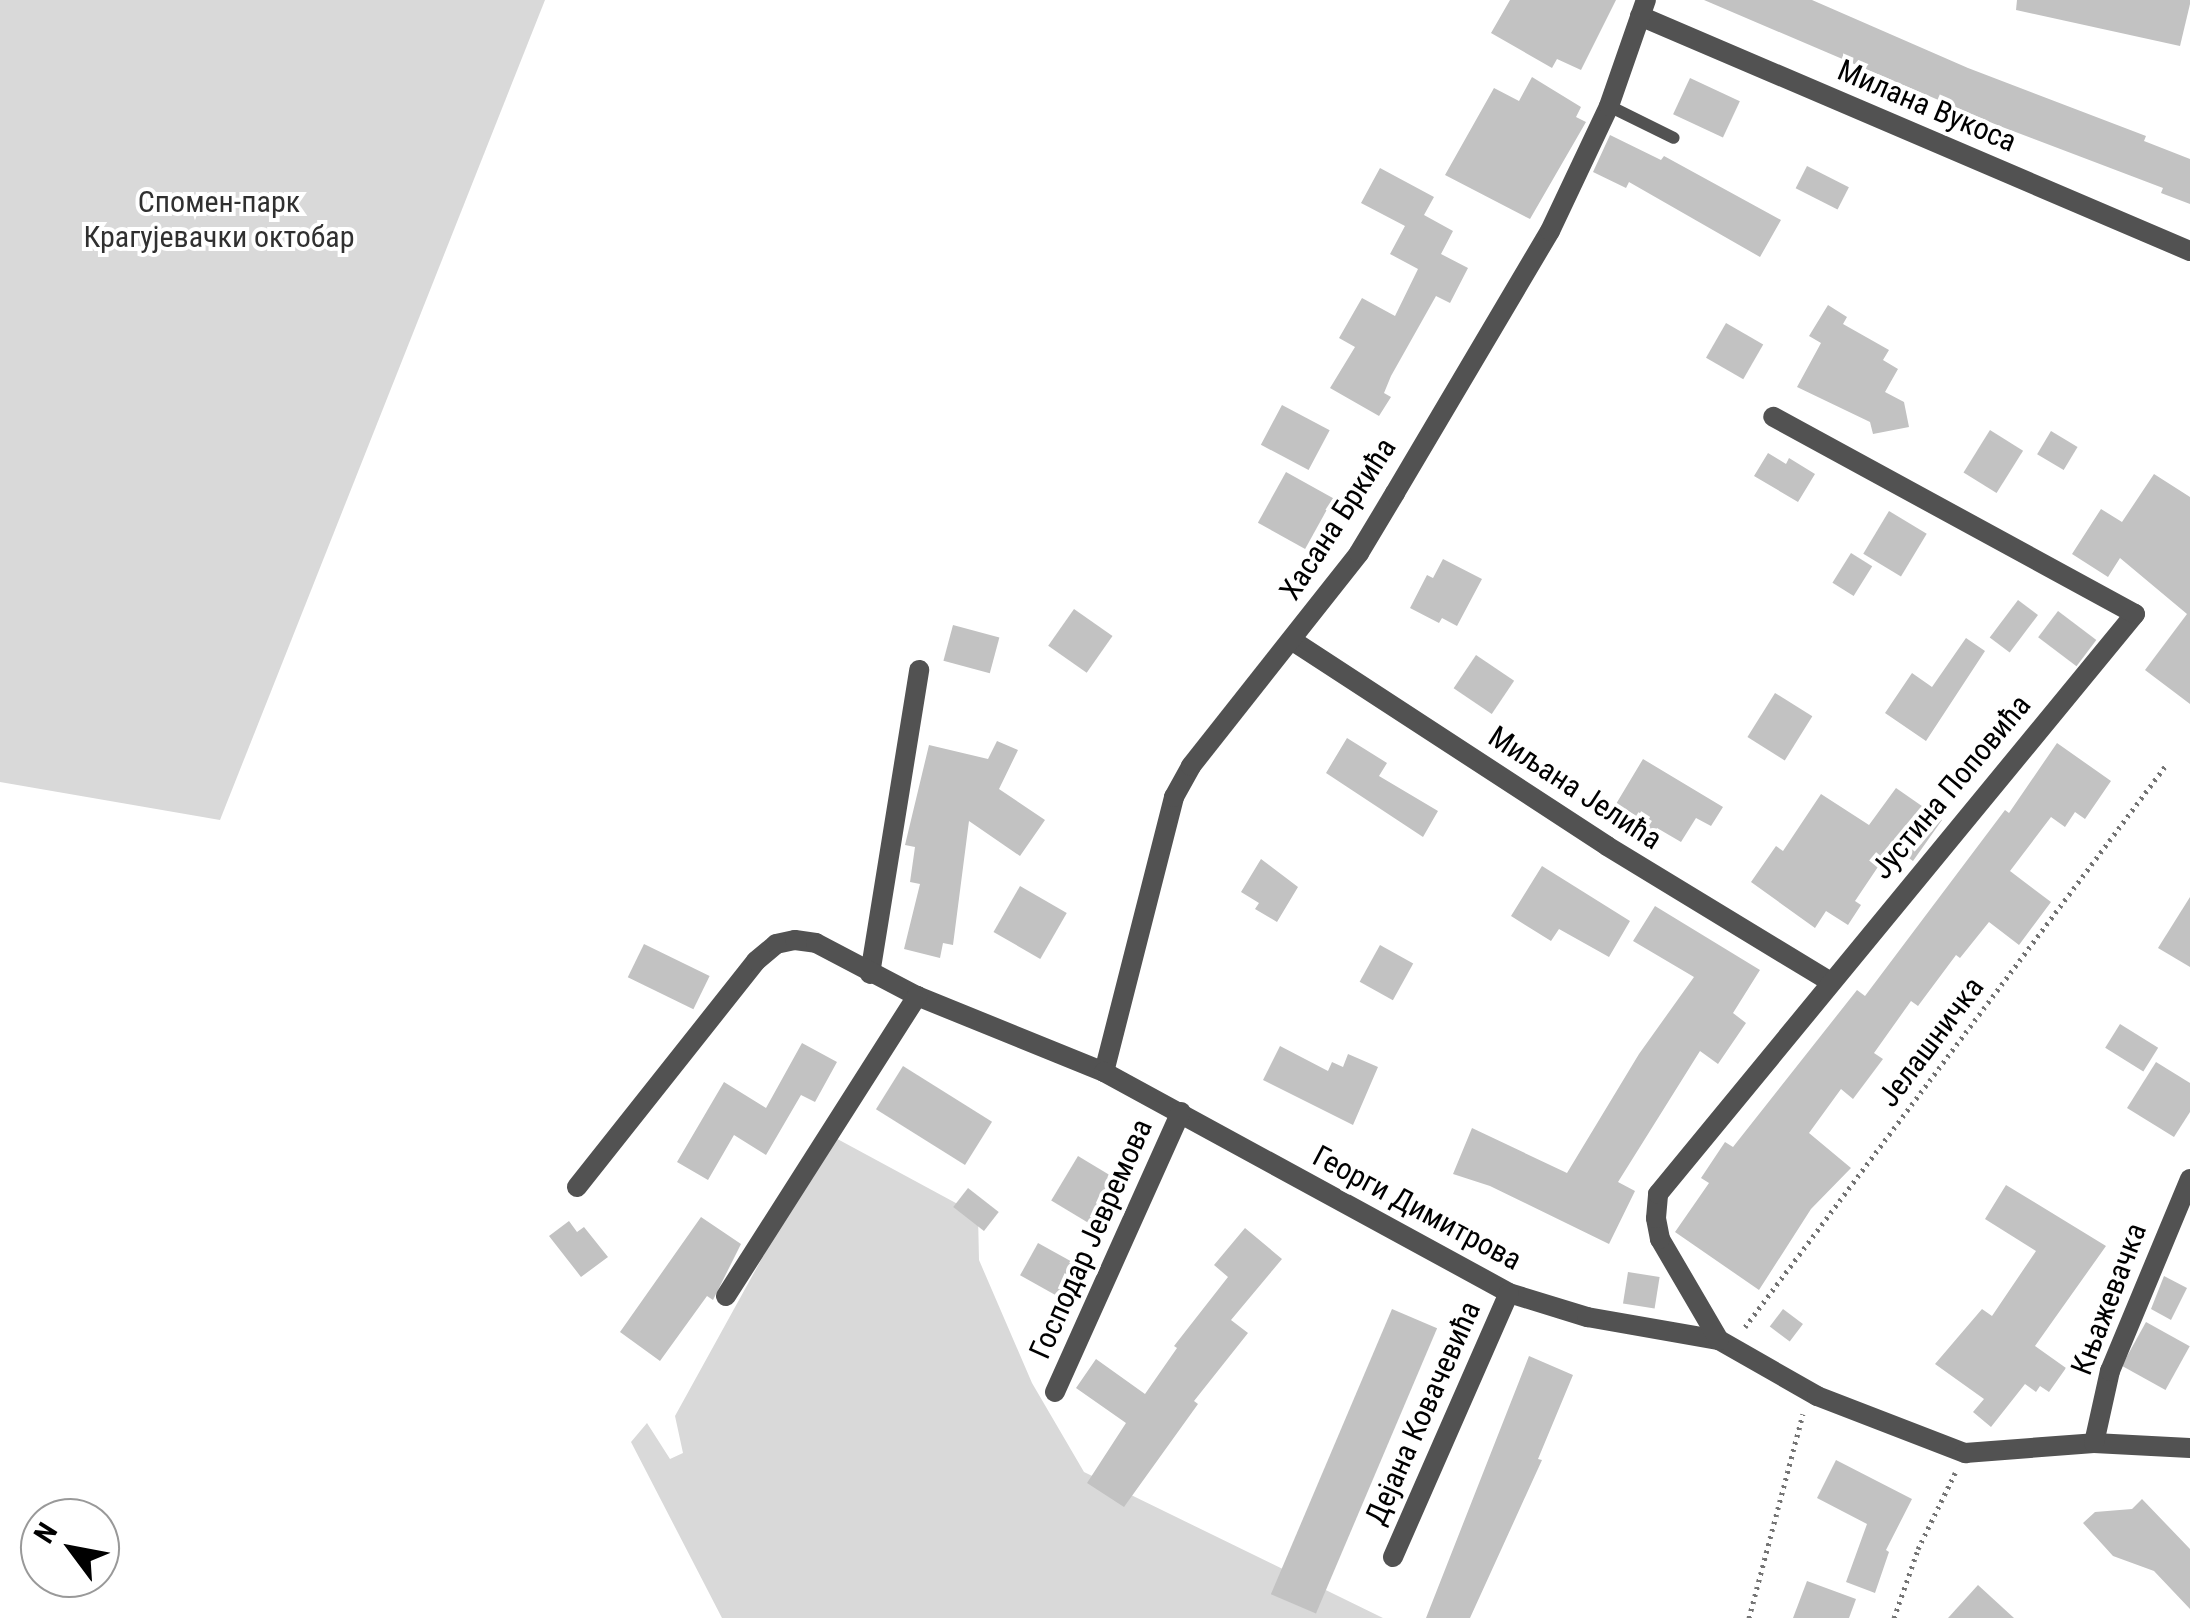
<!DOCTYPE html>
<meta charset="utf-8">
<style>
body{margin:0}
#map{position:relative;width:2190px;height:1618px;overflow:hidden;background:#fff;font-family:"Roboto Condensed",sans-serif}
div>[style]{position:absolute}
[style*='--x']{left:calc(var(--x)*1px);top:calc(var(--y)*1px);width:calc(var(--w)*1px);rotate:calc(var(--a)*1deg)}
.green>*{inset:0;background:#d9d9d9}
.building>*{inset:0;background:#c2c2c2;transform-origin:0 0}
.path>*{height:5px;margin-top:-2.5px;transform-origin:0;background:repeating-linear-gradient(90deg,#747474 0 2.5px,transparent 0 7.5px)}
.service>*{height:12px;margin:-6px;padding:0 6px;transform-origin:6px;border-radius:6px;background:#525252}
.minor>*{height:20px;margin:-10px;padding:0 10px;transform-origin:10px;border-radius:10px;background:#525252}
span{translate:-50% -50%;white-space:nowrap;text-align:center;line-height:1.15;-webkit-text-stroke:8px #fff;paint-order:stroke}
.street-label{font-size:30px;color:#000}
.park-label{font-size:30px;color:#303030}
.north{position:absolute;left:20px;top:1498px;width:100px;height:100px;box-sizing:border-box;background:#fff;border:2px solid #999;border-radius:50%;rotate:302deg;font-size:28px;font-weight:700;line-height:40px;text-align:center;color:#000}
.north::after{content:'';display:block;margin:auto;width:35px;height:45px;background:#000;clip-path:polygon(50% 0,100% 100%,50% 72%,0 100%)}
</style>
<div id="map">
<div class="green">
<div style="clip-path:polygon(0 0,545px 0,220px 820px,0 782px)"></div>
<div style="clip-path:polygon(830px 1135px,978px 1215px,979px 1260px,1032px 1383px,1084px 1472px,1383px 1618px,722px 1618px,631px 1442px,647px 1423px,670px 1459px,683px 1453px,675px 1416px)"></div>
</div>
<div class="building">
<div style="clip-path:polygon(1510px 0,1616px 0,1581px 70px,1557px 59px,1552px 68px,1491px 33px)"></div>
<div style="clip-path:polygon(1704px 0,1812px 0,1968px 68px,2146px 136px,2144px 141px,2190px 159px,2190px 204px,2161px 193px,2163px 188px,1997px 125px)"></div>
<div style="clip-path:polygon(2017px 0,2190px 0,2190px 4px,2180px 46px,2016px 10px)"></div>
<div style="clip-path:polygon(1532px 77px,1581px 107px,1576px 117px,1586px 122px,1530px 219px,1445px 175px,1494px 88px,1519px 101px)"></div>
<div style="left:1690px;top:78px;width:55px;height:40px;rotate:25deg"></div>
<div style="clip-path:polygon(1610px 135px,1661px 160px,1664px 156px,1781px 220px,1760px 257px,1629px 182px,1626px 188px,1593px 172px)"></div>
<div style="left:1807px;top:166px;width:47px;height:25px;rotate:27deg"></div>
<div style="clip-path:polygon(1380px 168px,1434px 197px,1424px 215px,1453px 231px,1441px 254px,1468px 268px,1450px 303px,1436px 296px,1391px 376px,1384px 393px,1391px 397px,1379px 416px,1330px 388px,1355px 347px,1339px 338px,1362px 298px,1395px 316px,1418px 269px,1390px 254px,1405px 226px,1361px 203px)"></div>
<div style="clip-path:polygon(1828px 305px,1847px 317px,1843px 324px,1889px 350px,1883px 360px,1898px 369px,1885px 392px,1904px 402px,1909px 427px,1873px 434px,1870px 422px,1797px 387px,1821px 343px,1809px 336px)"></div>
<div style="left:1726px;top:323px;width:43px;height:40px;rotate:30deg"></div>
<div style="left:1282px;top:405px;width:54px;height:45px;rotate:28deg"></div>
<div style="left:1990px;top:430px;width:39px;height:50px;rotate:32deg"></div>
<div style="left:2051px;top:431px;width:31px;height:27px;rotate:31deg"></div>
<div style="clip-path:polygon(1768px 453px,1786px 464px,1789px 458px,1815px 474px,1798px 502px,1754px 476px)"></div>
<div style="left:1286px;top:472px;width:54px;height:58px;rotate:29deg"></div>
<div style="clip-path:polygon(2154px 474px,2190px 497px,2190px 704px,2145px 670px,2187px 614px,2120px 558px,2108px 577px,2072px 554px,2101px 509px,2122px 522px)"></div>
<div style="left:1889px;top:511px;width:44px;height:50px;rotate:31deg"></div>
<div style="left:1851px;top:553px;width:25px;height:35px;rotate:32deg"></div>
<div style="clip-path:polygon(1443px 559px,1482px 579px,1457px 626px,1442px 618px,1439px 623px,1410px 608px,1427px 575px,1433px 578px)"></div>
<div style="left:2018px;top:600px;width:25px;height:47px;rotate:37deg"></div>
<div style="left:1074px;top:609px;width:47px;height:45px;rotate:35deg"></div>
<div style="left:2058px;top:611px;width:48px;height:33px;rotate:37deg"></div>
<div style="left:953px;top:625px;width:48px;height:37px;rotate:15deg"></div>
<div style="clip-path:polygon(1966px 638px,1985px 651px,1926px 741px,1885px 713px,1912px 673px,1932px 687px)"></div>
<div style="left:1476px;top:655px;width:46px;height:40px;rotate:34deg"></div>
<div style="left:1775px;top:693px;width:44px;height:52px;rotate:32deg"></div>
<div style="clip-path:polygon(1347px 738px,1387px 763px,1379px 776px,1438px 811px,1423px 837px,1326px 773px)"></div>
<div style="clip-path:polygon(997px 741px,1018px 750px,999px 789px,1045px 820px,1020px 856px,969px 821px,953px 945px,943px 943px,940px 958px,904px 949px,920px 884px,910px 882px,915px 847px,905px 845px,929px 745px,988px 759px)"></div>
<div style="clip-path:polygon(2057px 743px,2111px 781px,2085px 819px,2075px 812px,2065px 827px,2051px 817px,2010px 871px,2051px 902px,2019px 945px,1989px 922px,1960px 958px,1956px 955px,1918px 1006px,1911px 1001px,1874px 1053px,1883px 1059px,1853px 1099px,1841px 1089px,1809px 1133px,1851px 1168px,1811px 1209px,1759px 1290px,1675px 1232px,1709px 1183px,1701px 1178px,1725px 1142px,1733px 1147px,1857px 990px,1865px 996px,2005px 810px,2009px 813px)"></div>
<div style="clip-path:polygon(1643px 759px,1723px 807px,1711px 826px,1696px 818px,1681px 842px,1657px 828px,1652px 837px,1631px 824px,1636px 816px,1616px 804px)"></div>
<div style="clip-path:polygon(1896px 788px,1942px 820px,1913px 861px,1892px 846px,1855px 901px,1861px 905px,1848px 925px,1826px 911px,1815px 928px,1751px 882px,1776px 846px,1783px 851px,1821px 794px,1869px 825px)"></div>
<div style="clip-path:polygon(1261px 859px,1298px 887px,1277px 922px,1255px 909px,1259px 903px,1241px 892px)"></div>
<div style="clip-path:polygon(1542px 866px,1630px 921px,1609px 957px,1559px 929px,1551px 941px,1511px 916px)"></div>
<div style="left:1020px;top:886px;width:54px;height:53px;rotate:30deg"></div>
<div style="clip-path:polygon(2190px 897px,2190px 967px,2158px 948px)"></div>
<div style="clip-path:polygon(1655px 906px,1760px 970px,1733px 1013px,1746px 1023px,1718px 1064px,1700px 1051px,1618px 1182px,1635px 1191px,1609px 1244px,1490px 1186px,1453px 1174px,1472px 1128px,1567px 1173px,1639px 1054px,1694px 977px,1633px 941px)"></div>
<div style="left:644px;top:944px;width:73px;height:37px;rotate:26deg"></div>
<div style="left:1380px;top:945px;width:38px;height:42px;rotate:29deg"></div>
<div style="left:2120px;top:1024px;width:45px;height:28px;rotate:32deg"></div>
<div style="clip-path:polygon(802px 1043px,837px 1062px,815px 1102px,801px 1095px,766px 1155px,734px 1135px,708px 1180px,677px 1162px,724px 1082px,766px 1108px)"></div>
<div style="clip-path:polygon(1280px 1046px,1328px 1071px,1332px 1062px,1343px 1067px,1348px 1054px,1378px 1067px,1353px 1125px,1263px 1080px)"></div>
<div style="clip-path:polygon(2156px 1062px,2190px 1083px,2190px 1112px,2174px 1137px,2127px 1108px)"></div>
<div style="left:903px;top:1066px;width:105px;height:51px;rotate:32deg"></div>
<div style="left:1078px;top:1156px;width:47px;height:52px;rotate:31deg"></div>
<div style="clip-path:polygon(2006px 1185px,2106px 1246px,2035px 1346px,2066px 1368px,2049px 1392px,2040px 1386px,2036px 1392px,2025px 1384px,1991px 1427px,1973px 1412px,1984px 1399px,1935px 1364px,1982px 1309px,1992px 1316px,2036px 1251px,1985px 1219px)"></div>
<div style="left:968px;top:1188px;width:39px;height:24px;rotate:38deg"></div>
<div style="clip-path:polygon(701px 1217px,741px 1244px,713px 1300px,707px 1296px,660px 1361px,620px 1332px)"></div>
<div style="clip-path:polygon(569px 1221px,577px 1232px,584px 1227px,608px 1257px,581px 1277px,549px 1236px)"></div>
<div style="clip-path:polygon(1245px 1228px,1282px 1259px,1231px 1320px,1248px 1333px,1194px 1401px,1198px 1404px,1124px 1507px,1087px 1483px,1126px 1423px,1076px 1388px,1096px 1359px,1145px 1394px,1177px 1348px,1174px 1346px,1228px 1277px,1214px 1265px)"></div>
<div style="left:1038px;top:1243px;width:47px;height:37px;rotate:29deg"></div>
<div style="left:1628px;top:1272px;width:32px;height:32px;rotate:9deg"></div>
<div style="clip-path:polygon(2164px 1276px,2187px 1288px,2171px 1320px,2151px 1309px)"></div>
<div style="left:1392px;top:1309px;width:49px;height:310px;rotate:23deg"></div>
<div style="left:1783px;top:1309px;width:25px;height:22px;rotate:37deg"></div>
<div style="left:2146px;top:1322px;width:50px;height:50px;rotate:29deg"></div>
<div style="clip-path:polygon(1529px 1356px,1573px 1375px,1538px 1459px,1542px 1460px,1470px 1618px,1426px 1618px)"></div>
<div style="clip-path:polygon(1836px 1460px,1912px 1499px,1886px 1550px,1889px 1552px,1875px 1593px,1846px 1582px,1867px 1524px,1817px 1498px)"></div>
<div style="clip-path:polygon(2142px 1499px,2190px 1549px,2190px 1609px,2154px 1571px,2113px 1556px,2083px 1523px,2095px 1512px,2132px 1509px)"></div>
<div style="clip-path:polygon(1807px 1581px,1856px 1599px,1849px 1618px,1793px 1618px)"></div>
<div style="clip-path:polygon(1978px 1585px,2014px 1618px,1948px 1618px)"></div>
</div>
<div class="path">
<div style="--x:1745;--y:1327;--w:702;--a:-53.16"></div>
<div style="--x:1749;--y:1618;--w:211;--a:-75.2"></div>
<div style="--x:1894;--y:1618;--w:73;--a:-70.8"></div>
<div style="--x:1918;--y:1549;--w:85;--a:-64"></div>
</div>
<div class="service">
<div style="--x:1609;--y:106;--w:72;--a:26.2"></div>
</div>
<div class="minor">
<div style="--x:1640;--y:16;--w:598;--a:23.14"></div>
<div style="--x:1293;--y:641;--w:375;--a:33.1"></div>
<div style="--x:1607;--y:846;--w:260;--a:31.3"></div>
<div style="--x:870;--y:974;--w:308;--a:-80.8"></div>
<div style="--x:1104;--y:1072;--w:284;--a:-75.7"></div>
<div style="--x:1174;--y:797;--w:35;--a:-61"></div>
<div style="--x:1191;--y:766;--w:271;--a:-51.7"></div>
<div style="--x:1359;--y:553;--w:70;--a:-59"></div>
<div style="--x:1395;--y:493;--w:304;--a:-59.4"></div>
<div style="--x:1550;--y:231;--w:138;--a:-64.7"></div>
<div style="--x:1609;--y:106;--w:112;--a:-70.8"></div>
<div style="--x:577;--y:1187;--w:288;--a:-51.6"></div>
<div style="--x:756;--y:961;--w:26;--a:-40"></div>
<div style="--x:776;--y:944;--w:19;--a:-12"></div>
<div style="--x:795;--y:940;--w:21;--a:8"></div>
<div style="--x:816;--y:943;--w:114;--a:27.7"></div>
<div style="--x:917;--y:996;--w:202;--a:22.1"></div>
<div style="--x:1104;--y:1072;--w:461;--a:28.6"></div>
<div style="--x:1509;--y:1293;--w:82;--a:17.1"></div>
<div style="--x:1587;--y:1317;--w:134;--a:9.9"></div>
<div style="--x:1719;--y:1340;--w:113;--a:29.7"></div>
<div style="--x:1817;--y:1396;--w:159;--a:21.1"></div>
<div style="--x:1965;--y:1453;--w:129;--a:-4.4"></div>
<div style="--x:2094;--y:1443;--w:96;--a:3"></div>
<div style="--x:726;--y:1296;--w:356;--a:-57.5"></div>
<div style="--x:1719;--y:1340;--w:117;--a:-120.3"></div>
<div style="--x:1660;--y:1239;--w:21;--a:-101"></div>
<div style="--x:1656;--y:1218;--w:24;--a:-85"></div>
<div style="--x:1658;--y:1194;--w:751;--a:-50.57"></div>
<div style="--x:2135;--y:614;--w:412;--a:-151.4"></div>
<div style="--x:1055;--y:1392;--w:307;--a:-65.8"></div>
<div style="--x:2094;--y:1443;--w:74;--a:-77.5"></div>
<div style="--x:2110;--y:1371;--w:208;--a:-67.4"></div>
<div style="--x:1393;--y:1557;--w:288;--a:-66.3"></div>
</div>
<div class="street-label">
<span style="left:1927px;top:106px;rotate:23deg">Милана Вукоса</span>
<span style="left:1338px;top:519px;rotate:-57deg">Хасана Бркића</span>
<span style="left:1951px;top:787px;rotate:-50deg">Јустина Поповића</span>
<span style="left:1575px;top:788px;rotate:33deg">Миљана Јелића</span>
<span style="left:1931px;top:1042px;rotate:-53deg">Јелашничка</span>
<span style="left:1417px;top:1208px;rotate:28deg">Георги Димитрова</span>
<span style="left:1091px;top:1239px;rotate:-66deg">Господар Јевремова</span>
<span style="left:2109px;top:1299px;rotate:-69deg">Књажевачка</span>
<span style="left:1423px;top:1413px;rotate:-66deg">Дејана Ковачевића</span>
</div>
<div class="park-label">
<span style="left:219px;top:219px">Спомен-парк<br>Крагујевачки октобар</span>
</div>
<div class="north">N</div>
</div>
